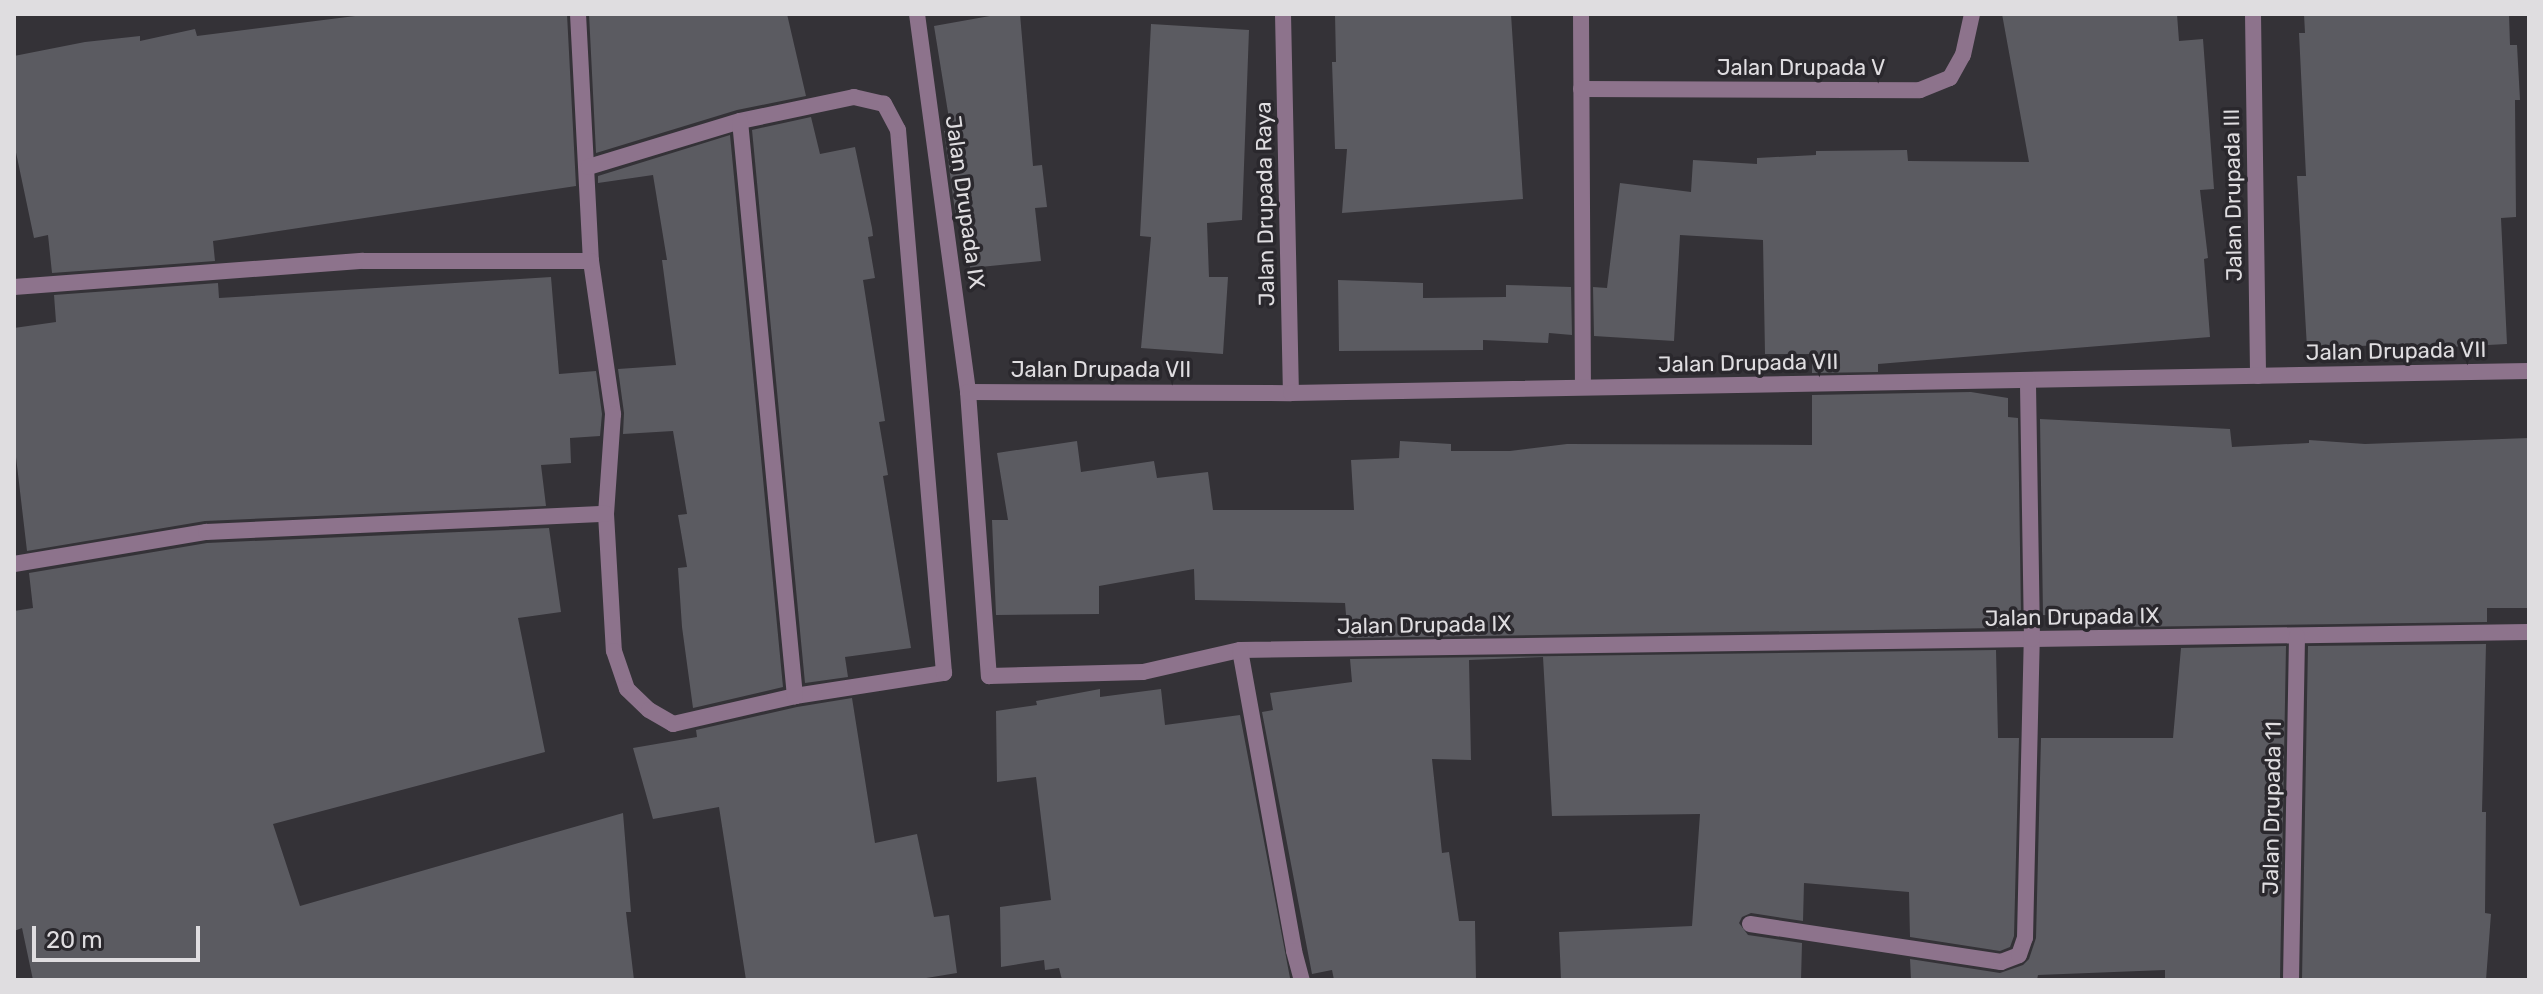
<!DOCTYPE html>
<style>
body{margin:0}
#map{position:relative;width:2543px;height:994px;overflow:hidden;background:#343237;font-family:Rubik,sans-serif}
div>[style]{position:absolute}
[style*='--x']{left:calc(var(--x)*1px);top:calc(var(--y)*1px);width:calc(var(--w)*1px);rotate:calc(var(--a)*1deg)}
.building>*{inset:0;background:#5b5b61}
.street>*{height:16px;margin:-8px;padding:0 8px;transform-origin:8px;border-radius:8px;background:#8d738c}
span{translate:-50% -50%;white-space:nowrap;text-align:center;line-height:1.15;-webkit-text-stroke:7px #2a282d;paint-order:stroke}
.street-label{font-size:22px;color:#dfdde0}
.frame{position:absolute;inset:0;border:16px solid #dfdde0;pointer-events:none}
.scale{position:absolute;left:32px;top:926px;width:168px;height:36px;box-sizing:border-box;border:4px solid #dfdde0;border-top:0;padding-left:10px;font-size:24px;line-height:28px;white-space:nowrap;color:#dfdde0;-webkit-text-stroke:6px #2a282d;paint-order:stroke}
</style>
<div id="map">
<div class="building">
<div style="clip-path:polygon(371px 14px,567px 14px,576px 186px,213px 241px,215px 261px,52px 273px,48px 235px,34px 238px,14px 143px,14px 56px,85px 42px,140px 36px,140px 41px,195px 29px,197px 36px)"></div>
<div style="clip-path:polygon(589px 14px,787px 14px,806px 96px,737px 110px,596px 153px)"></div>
<div style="clip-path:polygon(1001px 14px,1020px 14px,1033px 166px,1042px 165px,1047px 207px,1035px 208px,1041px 261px,970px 268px,965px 217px,956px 218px,944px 131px,951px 131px,934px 26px)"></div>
<div style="clip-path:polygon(1335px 14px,1511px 14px,1523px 199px,1342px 213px,1347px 149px,1335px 149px,1332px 62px,1336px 62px)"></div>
<div style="clip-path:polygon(2002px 14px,2177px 14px,2179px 41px,2203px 39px,2214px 189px,2200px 190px,2208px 258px,2204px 259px,2210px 337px,1878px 364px,1878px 372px,1812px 373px,1812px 354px,1765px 354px,1763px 240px,1680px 235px,1674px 341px,1594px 336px,1593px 287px,1607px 288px,1620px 183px,1691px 192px,1693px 160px,1757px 164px,1757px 158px,1816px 155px,1816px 151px,1907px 150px,1908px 161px,2029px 162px)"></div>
<div style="clip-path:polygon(2304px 14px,2509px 14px,2510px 45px,2517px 45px,2520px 100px,2515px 100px,2516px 217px,2501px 218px,2507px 344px,2411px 349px,2410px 344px,2307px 348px,2297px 176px,2306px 176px,2299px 33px,2305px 33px)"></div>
<div style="clip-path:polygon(1151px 24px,1249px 30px,1242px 220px,1207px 223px,1209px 277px,1228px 277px,1223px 354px,1141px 348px,1151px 237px,1140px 236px)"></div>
<div style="clip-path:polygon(811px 117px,820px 154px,855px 147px,872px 228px,873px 236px,868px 237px,875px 278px,863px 280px,885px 421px,879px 422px,888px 475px,883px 476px,911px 648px,845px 657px,848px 677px,805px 683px,752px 130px)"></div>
<div style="clip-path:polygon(730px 135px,783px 687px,693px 708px,682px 627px,678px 568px,687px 567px,678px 515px,687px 514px,673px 431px,623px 434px,624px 413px,618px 369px,676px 365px,662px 260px,667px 260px,653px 175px,598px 183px,598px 176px)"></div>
<div style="clip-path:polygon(551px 277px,559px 374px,596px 371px,602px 414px,600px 436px,570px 438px,571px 463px,541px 465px,546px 506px,205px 521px,27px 551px,14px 440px,14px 328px,56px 322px,54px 295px,218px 283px,219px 298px)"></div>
<div style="clip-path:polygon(1338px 280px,1423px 283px,1423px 298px,1506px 297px,1506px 285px,1571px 287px,1572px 335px,1549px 333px,1548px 343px,1483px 340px,1483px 350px,1339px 351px)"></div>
<div style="clip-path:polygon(1971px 392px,2008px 398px,2008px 417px,2018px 418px,2021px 614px,1998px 612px,1998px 628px,1348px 638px,1345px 603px,1195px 600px,1194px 569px,1099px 586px,1099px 614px,996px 615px,992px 520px,1008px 520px,997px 453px,1077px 441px,1081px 472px,1154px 461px,1157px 478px,1208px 472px,1213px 510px,1354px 510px,1351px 460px,1399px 458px,1400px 441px,1451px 444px,1451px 451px,1510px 451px,1567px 444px,1812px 445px,1812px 395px)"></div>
<div style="clip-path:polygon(2040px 419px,2230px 429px,2232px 447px,2309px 443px,2309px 440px,2365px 444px,2529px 438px,2529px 608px,2487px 608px,2487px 622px,2124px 627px,2124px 621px,2043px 615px)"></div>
<div style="clip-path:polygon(549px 528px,561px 612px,518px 618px,545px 752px,273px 824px,300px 906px,623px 813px,631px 912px,626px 912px,634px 980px,33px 980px,22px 928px,14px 931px,14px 611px,33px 608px,29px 573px,207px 543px)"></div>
<div style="clip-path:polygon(2486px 644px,2482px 812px,2486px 812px,2485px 913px,2491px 914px,2486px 980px,2302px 980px,2308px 646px)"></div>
<div style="clip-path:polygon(2286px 646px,2280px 980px,2165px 980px,2165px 970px,2038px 975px,2037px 980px,1911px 980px,1910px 959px,2000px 973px,2023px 965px,2029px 959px,2036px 938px,2041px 738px,2173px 738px,2181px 648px)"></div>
<div style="clip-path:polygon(1996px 650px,1998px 738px,2019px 738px,2014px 936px,2010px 947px,2000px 951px,1910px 937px,1909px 892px,1804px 883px,1803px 921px,1751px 913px,1742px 917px,1739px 923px,1748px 935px,1802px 943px,1801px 980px,1561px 980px,1559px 932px,1692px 926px,1700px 814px,1552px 816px,1543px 657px,1469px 660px,1471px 760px,1432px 759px,1442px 853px,1449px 852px,1459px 921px,1475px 921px,1476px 980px,1334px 980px,1332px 970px,1312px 974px,1262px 712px,1273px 710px,1270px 693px,1352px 682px,1350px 659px)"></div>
<div style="clip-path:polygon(1100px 689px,1100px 697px,1161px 689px,1165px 725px,1240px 715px,1290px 978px,1062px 980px,1059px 968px,1045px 970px,1044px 960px,1001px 967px,1000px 907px,1051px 900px,1036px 777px,997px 782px,996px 711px,1037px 705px,1036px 701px)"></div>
<div style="clip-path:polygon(852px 698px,875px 843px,917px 834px,934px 917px,949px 915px,957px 973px,914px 980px,746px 980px,719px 807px,653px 819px,633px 748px,697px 737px,696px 730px,797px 707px)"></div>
</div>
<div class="street">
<div style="--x:578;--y:14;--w:247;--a:87"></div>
<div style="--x:591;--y:261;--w:155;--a:81.8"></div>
<div style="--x:613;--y:414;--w:100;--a:94"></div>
<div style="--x:606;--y:514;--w:137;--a:86.7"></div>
<div style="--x:614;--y:651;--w:40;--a:71.1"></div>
<div style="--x:627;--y:689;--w:30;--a:44"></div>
<div style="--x:649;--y:710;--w:28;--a:30"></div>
<div style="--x:673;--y:724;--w:125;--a:-12.9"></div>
<div style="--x:795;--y:696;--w:151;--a:-8.8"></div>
<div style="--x:944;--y:673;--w:545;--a:-94.84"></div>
<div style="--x:898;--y:130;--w:30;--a:-118"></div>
<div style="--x:884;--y:104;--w:31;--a:-167"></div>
<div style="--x:854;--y:97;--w:116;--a:168.1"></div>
<div style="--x:740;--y:121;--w:158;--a:163.1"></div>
<div style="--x:917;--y:14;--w:381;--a:82.3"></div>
<div style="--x:968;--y:392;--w:285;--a:85.8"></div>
<div style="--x:989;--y:676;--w:154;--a:-1.5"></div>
<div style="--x:1143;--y:672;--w:99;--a:-12.8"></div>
<div style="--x:1240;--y:650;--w:1289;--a:-0.8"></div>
<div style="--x:1283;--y:14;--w:379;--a:88.8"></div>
<div style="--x:1581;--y:14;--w:373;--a:89.7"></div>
<div style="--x:2253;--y:14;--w:362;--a:89.2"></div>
<div style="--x:1581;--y:89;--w:339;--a:0.2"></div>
<div style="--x:1920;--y:90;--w:32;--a:-22"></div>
<div style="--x:1950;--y:78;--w:26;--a:-61"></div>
<div style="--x:1963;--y:55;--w:42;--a:-77.6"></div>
<div style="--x:740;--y:121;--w:578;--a:84.54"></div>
<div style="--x:14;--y:287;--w:350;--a:-4.3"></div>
<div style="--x:363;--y:261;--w:228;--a:0"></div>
<div style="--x:968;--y:392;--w:323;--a:0.2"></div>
<div style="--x:1291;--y:393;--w:1238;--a:-1.02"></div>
<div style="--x:14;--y:564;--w:195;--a:-9.5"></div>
<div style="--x:206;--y:532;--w:400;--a:-2.6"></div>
<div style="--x:1240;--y:650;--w:306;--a:79.8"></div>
<div style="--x:1294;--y:951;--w:30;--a:75"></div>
<div style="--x:1750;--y:924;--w:254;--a:8.6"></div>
<div style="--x:2001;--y:962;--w:19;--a:-21"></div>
<div style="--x:2019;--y:955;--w:18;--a:-71"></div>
<div style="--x:2025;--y:938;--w:299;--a:-88.7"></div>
<div style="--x:2032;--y:639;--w:259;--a:-90.9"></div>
<div style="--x:2291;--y:980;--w:344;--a:-89"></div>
</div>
<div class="street-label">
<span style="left:1801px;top:68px">Jalan Drupada V</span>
<span style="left:2233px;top:195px;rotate:-91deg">Jalan Drupada III</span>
<span style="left:965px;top:202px;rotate:82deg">Jalan Drupada IX</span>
<span style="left:1265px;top:204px;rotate:-91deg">Jalan Drupada Raya</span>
<span style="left:2396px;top:351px;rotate:-1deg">Jalan Drupada VII</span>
<span style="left:1748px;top:363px;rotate:-1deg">Jalan Drupada VII</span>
<span style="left:1101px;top:370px">Jalan Drupada VII</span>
<span style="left:2072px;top:617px;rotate:-1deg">Jalan Drupada IX</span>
<span style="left:1424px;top:625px;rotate:-1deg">Jalan Drupada IX</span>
<span style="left:2272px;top:808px;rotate:-89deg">Jalan Drupada 11</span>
</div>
<div class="frame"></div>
<div class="scale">20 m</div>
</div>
